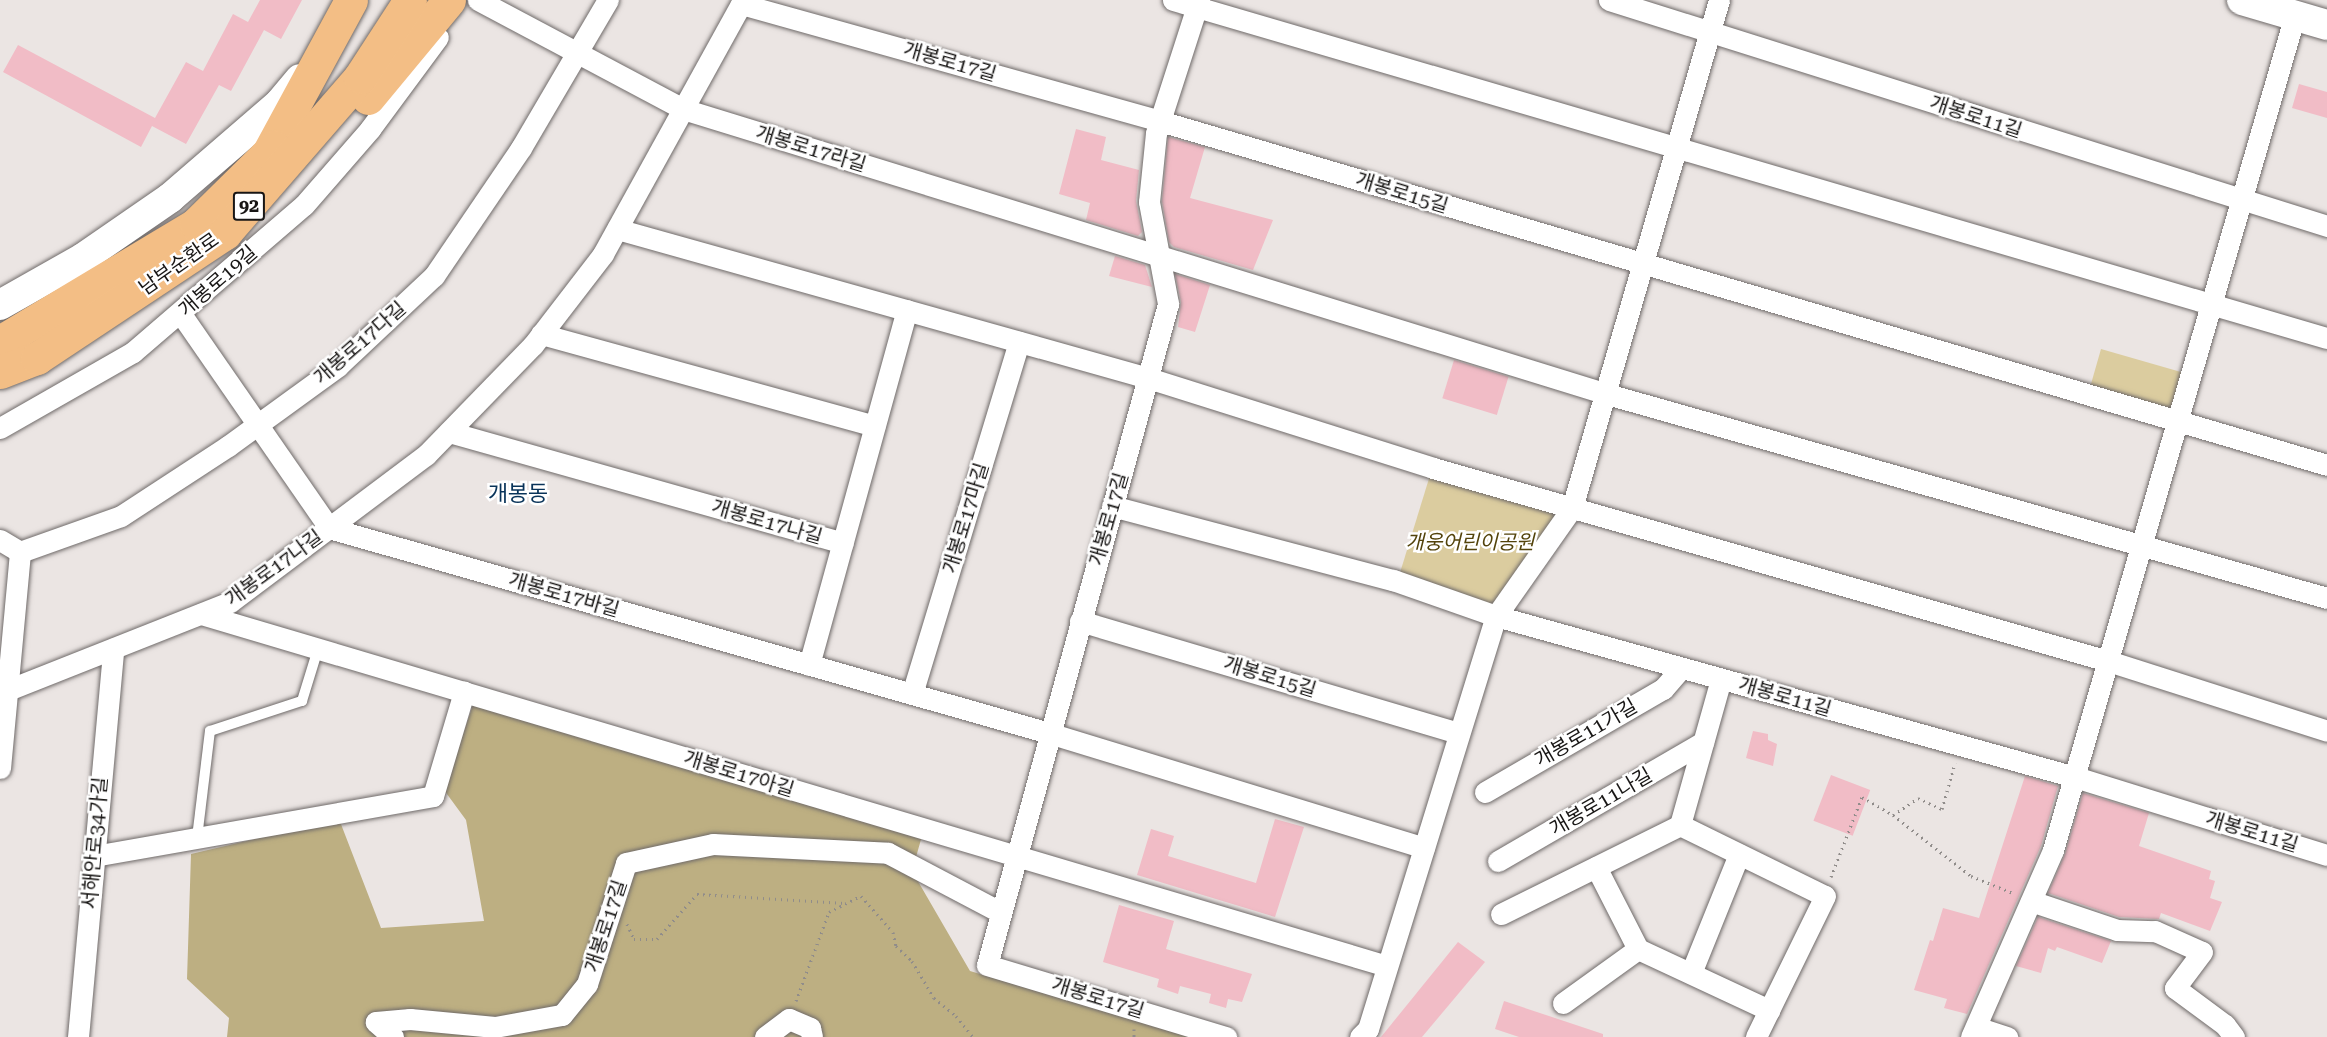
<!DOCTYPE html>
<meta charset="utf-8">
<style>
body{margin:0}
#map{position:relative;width:2327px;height:1037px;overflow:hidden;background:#ebe5e3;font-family:"Roboto Serif","Noto Sans KR",serif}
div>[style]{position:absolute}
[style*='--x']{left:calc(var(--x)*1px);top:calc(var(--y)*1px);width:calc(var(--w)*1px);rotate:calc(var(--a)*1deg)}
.green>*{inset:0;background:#dbcc9f;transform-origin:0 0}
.forest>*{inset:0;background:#bdaf82}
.building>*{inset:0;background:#f1bcc6;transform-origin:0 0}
.path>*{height:3px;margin-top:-1.5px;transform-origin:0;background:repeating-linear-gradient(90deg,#908c8a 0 1.5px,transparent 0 6px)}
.roads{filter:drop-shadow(0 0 2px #6f6a69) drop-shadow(0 0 2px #6f6a69)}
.lane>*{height:10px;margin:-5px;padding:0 5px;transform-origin:5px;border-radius:5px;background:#fff}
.street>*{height:21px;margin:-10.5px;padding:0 10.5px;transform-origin:10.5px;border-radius:10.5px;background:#fff}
.secondary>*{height:30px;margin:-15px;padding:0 15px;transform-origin:15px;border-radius:15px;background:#fff}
.primary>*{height:33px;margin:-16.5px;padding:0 16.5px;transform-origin:16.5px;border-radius:16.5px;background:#f3be85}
span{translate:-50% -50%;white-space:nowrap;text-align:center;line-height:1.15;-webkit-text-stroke:5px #fff;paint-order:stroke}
.shield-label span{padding:2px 4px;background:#fff;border:2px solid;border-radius:4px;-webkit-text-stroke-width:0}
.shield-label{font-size:18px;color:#181615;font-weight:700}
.street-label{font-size:20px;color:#181615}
.park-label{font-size:20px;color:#53430b;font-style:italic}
.quarter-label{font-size:22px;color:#093359}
</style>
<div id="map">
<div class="green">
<div style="left:2101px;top:349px;width:94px;height:41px;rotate:16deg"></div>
<div style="clip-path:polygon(1431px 472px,1565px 510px,1492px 610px,1399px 576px)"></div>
</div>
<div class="forest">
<div style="clip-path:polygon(476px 696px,924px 829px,912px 871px,970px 971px,1192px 1037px,227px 1037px,229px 1018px,187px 979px,191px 854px,339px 819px,381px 928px,484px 921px,466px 820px,444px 790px)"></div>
</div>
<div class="building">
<div style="clip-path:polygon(260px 0,302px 0,281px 39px,264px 30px,231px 91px,219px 85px,186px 144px,152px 126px,141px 147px,3px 72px,18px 45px,155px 118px,186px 62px,203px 71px,233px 14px,248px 22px)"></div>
<div style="clip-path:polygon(2299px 84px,2327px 92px,2327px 118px,2292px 108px)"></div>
<div style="clip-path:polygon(1076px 129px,1106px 137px,1101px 160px,1139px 170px,1136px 201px,1142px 232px,1138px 236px,1086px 220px,1090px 203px,1059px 194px)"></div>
<div style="clip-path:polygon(1168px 137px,1205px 147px,1190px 198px,1273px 220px,1253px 270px,1174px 247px,1169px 242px,1162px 201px)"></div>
<div style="clip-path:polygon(1115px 256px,1145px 265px,1152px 287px,1109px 276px)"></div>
<div style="clip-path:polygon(1175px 274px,1210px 285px,1195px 332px,1178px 327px,1181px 302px)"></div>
<div style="left:1454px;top:360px;width:57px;height:40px;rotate:17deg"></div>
<div style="clip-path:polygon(1753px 731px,1768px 734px,1768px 740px,1777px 744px,1773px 766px,1746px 758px)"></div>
<div style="left:1831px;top:775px;width:42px;height:49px;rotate:21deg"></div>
<div style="clip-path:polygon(2025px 776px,2058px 786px,2041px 846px,1967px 1014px,1944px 1008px,1947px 999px,1914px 990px,1930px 940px,1933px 941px,1943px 908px,1979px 918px)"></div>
<div style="clip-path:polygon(2083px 793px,2149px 813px,2139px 846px,2211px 871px,2209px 879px,2215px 881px,2210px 898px,2222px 902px,2210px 931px,2161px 913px,2159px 919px,2119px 917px,2048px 893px,2065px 854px)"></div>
<div style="clip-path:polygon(1275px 819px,1304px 827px,1275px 917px,1137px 875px,1151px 829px,1174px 836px,1168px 856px,1256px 883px)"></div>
<div style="clip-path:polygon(1119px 905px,1174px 921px,1166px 949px,1252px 974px,1242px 1002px,1228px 999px,1226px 1008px,1209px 1003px,1211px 994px,1180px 986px,1178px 994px,1157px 987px,1159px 979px,1103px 962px)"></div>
<div style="clip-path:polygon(2038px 917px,2111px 941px,2102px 963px,2057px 947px,2055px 951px,2048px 948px,2041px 973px,2016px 966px)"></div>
<div style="clip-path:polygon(1458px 942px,1485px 962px,1422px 1037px,1381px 1037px)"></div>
<div style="clip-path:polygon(1504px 1001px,1603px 1034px,1603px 1037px,1519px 1037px,1495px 1029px)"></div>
</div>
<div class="path">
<div style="--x:1893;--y:815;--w:30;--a:-34"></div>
<div style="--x:1918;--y:798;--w:26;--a:25"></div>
<div style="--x:1942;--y:809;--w:48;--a:-74.2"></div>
<div style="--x:1831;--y:877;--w:86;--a:-68.8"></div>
<div style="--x:1862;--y:797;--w:36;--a:30"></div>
<div style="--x:1893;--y:815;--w:99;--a:38"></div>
<div style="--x:1971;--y:876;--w:45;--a:22"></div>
<div style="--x:627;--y:924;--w:17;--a:65"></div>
<div style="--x:634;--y:939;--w:23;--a:0"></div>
<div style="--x:657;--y:939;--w:60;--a:-48.4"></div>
<div style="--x:697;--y:894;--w:148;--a:3.5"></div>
<div style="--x:796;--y:1001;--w:95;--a:-69.7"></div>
<div style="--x:829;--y:912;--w:36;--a:-27"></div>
<div style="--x:861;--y:896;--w:48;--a:48.4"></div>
<div style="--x:893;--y:932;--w:14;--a:78"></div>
<div style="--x:896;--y:946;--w:22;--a:43"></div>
<div style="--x:912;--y:961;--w:43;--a:59.3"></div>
<div style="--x:934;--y:998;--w:28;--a:39"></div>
<div style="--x:956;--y:1016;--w:27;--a:51"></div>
<div style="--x:1134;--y:1029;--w:8;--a:90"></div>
</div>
<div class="roads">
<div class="lane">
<div style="--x:197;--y:838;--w:108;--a:-83.1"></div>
<div style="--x:210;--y:731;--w:97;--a:-18.1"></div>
<div style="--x:302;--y:701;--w:54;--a:-72.9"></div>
</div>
<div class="street">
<div style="--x:478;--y:0;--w:232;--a:28"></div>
<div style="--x:683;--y:109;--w:967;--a:17.14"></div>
<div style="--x:1607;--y:394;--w:748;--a:15.82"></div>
<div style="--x:1173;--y:0;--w:1202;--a:16.33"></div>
<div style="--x:1199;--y:0;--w:140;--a:107.9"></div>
<div style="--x:1156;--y:133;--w:69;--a:95.8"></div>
<div style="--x:1149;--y:202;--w:104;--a:79.4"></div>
<div style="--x:1168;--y:304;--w:685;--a:105.31"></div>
<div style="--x:987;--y:965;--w:250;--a:16.8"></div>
<div style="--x:1609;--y:0;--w:753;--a:17.47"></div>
<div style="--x:741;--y:4;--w:435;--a:15.6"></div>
<div style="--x:1160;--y:121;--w:1217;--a:16.42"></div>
<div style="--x:617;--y:229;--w:552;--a:15.67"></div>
<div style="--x:1148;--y:378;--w:299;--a:17.5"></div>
<div style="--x:1433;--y:468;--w:702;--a:15.96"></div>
<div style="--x:2108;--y:661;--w:230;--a:17.7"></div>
<div style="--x:181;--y:314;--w:260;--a:55.3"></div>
<div style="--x:329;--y:528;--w:749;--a:15.89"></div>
<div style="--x:1049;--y:733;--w:392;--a:17"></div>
<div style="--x:541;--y:334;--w:346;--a:15.4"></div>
<div style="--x:0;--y:428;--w:153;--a:-29.7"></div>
<div style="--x:133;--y:352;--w:225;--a:-40.7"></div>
<div style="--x:304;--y:205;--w:101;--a:-49"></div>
<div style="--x:370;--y:129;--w:114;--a:-53.5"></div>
<div style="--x:449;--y:432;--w:409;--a:15.7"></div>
<div style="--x:1112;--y:506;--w:291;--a:14.8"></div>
<div style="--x:1393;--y:580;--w:109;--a:19.3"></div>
<div style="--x:1496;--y:616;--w:601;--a:15.54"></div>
<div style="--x:2075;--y:777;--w:264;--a:17.2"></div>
<div style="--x:0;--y:540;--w:23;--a:31"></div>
<div style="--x:20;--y:552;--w:107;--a:-19.6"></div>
<div style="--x:121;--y:516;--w:128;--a:-33.2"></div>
<div style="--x:228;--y:446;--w:136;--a:-36"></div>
<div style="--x:338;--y:366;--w:132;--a:-43.2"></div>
<div style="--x:434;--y:276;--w:155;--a:-55.8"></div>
<div style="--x:521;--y:148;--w:172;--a:-59.6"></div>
<div style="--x:201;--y:614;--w:1237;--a:16.53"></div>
<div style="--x:1080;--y:621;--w:395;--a:16.5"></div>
<div style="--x:809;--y:665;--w:368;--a:-74.6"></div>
<div style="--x:1721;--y:679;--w:152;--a:105.7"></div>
<div style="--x:1680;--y:825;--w:161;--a:26.1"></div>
<div style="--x:1825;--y:896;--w:157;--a:116.1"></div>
<div style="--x:0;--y:693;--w:247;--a:-21.6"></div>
<div style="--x:230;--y:602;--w:245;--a:-36.9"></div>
<div style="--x:426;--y:455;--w:153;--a:-45.8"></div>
<div style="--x:533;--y:345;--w:115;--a:-52.4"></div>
<div style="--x:603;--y:254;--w:290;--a:-61.1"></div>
<div style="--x:912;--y:694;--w:368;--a:-73.1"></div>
<div style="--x:0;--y:768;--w:217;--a:-84.7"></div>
<div style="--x:1485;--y:792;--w:206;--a:-30.1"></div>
<div style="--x:1663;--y:689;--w:28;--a:-49"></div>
<div style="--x:94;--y:856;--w:344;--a:-10"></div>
<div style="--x:433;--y:796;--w:109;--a:-73.4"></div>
<div style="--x:1498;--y:861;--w:237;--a:-30.1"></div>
<div style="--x:1596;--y:867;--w:92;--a:62.9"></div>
<div style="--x:2031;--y:901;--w:91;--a:18.6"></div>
<div style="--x:2117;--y:930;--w:38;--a:2"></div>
<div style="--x:2155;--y:931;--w:51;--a:24.1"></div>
<div style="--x:2202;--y:952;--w:45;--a:126.9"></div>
<div style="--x:2175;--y:988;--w:62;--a:36.5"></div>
<div style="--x:2225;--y:1025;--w:15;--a:53"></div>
<div style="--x:1501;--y:914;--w:200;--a:-26.4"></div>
<div style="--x:1638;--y:949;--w:145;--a:25"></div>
<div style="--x:1691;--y:973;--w:128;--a:-68"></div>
<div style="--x:1563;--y:1003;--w:92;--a:-35.8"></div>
<div style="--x:1976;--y:1027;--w:33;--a:18"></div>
<div style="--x:78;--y:1037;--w:390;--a:-84.8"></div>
<div style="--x:393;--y:1037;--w:23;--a:-139"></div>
<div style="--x:376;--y:1022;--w:34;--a:-5"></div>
<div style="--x:410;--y:1019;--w:85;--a:5.4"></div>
<div style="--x:495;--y:1027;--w:68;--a:-10.2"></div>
<div style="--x:562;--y:1015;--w:40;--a:-51"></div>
<div style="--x:587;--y:984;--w:127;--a:-72.1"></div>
<div style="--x:626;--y:863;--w:89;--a:-12.3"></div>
<div style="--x:713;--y:844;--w:175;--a:2.9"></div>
<div style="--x:888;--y:853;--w:127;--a:27.8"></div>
<div style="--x:765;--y:1037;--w:30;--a:-37"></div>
<div style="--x:789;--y:1019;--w:23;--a:23"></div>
<div style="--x:810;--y:1028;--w:9;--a:77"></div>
<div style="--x:1360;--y:1037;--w:11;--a:-45"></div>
<div style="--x:1368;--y:1029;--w:432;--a:-72.8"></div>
<div style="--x:1496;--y:616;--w:132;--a:-54.9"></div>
<div style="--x:1572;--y:508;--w:529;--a:-73.86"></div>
<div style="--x:1971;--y:1037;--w:204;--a:-66.3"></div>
<div style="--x:2053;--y:850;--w:869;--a:-73.84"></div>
</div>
<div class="secondary">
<div style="--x:2242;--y:0;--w:89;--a:16.4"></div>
<div style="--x:0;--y:305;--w:95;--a:-29.5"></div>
<div style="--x:83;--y:258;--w:106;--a:-34.6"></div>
<div style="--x:170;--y:198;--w:145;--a:-40.8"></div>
<div style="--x:280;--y:103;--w:31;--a:-50"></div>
</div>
<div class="primary">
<div style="--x:368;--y:98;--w:127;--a:-50.4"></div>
<div style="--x:267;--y:155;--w:176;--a:-61.5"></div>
<div style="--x:0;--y:342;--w:229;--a:-31"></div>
<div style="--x:196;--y:224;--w:110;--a:-44.6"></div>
<div style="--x:0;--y:372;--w:40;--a:-21"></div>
<div style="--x:37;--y:358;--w:226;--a:-33.6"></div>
<div style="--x:225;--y:233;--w:206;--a:-49.1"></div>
<div style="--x:360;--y:77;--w:92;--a:-57"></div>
</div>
</div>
<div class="shield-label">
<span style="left:249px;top:206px">92</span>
</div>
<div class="street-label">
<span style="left:950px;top:62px;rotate:16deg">개봉로17길</span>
<span style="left:1976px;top:117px;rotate:18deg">개봉로11길</span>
<span style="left:811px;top:149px;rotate:17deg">개봉로17라길</span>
<span style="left:1402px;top:193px;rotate:17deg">개봉로15길</span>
<span style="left:179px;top:264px;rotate:-35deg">남부순환로</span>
<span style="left:218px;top:281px;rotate:-41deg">개봉로19길</span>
<span style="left:360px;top:343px;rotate:-41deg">개봉로17다길</span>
<span style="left:966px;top:518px;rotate:-73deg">개봉로17마길</span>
<span style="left:1109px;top:519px;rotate:-74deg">개봉로17길</span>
<span style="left:767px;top:522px;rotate:16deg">개봉로17나길</span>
<span style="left:274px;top:568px;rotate:-36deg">개봉로17나길</span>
<span style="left:564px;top:595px;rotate:16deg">개봉로17바길</span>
<span style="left:1270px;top:677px;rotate:17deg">개봉로15길</span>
<span style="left:1785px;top:697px;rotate:16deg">개봉로11길</span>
<span style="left:1586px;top:733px;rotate:-30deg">개봉로11가길</span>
<span style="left:739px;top:774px;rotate:17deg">개봉로17아길</span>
<span style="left:1601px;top:802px;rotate:-30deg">개봉로11나길</span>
<span style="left:2252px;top:832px;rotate:17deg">개봉로11길</span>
<span style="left:95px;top:843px;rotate:-85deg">서해안로34가길</span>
<span style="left:606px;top:926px;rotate:-72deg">개봉로17길</span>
<span style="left:1098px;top:998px;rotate:17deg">개봉로17길</span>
</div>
<div class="park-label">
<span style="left:1470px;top:542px">개웅어린이공원</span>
</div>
<div class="quarter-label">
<span style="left:518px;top:494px">개봉동</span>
</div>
</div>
